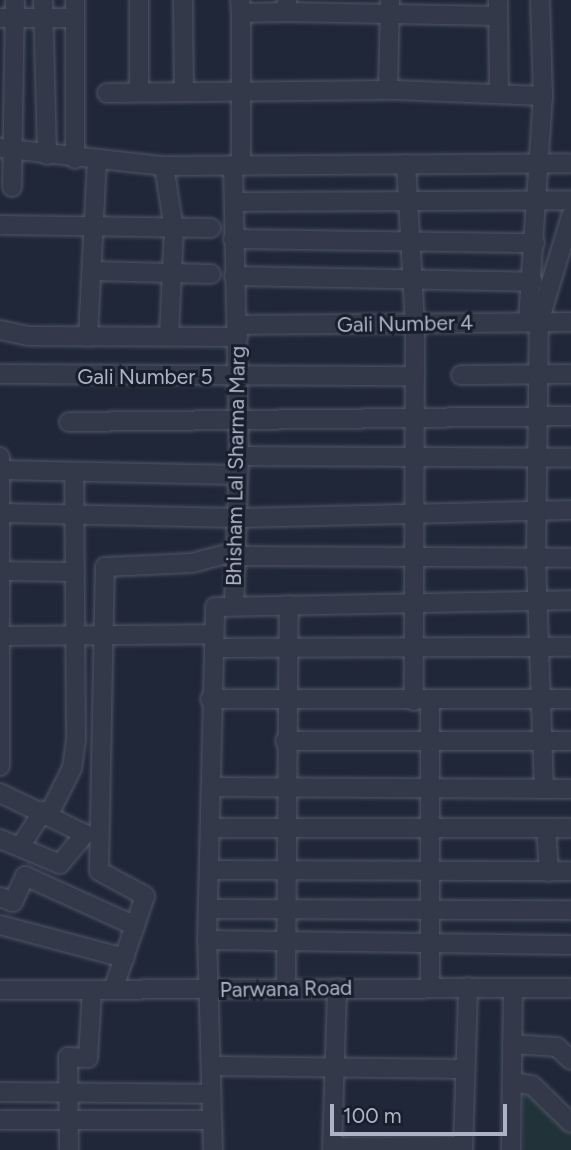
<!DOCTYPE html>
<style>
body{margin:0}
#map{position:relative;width:571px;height:1150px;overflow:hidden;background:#1f2738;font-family:Figtree,sans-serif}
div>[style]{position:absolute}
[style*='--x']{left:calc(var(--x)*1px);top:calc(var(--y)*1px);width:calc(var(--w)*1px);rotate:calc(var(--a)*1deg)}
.green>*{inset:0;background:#213339}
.roads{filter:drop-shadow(0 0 2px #505666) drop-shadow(0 0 2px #505666)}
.minor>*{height:18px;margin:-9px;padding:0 9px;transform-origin:9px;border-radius:9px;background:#333948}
span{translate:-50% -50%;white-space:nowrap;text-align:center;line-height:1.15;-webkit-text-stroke:6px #191e2d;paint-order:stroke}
.street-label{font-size:21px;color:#adb3c5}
.scale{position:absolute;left:330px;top:1104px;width:177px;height:32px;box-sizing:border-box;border:4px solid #adb3c5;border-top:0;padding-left:9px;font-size:21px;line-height:24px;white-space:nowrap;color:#adb3c5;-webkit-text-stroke:5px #191e2d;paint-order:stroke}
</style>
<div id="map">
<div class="green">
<div style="clip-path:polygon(523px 1094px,543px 1100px,571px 1129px,571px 1150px,523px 1150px)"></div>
</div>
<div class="roads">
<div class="minor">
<div style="--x:43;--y:0;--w:155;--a:88.5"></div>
<div style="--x:75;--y:0;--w:159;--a:90"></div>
<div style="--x:183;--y:0;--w:90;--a:89.4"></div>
<div style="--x:240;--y:0;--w:13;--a:86"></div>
<div style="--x:241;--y:13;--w:46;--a:-1.2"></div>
<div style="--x:287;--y:12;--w:12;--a:-90"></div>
<div style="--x:498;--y:0;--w:94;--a:89.4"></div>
<div style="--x:287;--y:12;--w:211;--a:1.1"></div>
<div style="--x:241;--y:13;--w:152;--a:90"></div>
<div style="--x:0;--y:18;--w:75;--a:0"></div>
<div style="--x:388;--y:90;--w:90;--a:-88.7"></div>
<div style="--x:139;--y:92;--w:92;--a:-90"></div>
<div style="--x:107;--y:93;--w:289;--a:-0.6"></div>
<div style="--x:396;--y:90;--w:147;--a:2.3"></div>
<div style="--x:0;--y:148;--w:165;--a:6.3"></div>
<div style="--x:164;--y:166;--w:407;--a:-0.4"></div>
<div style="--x:406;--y:164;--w:160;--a:86.8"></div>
<div style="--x:415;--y:324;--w:377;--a:90.2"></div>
<div style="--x:233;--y:165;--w:291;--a:88.8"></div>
<div style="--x:239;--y:456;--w:149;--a:91.9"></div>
<div style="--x:164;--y:166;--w:64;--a:81"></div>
<div style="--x:174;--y:229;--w:105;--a:92.7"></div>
<div style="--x:12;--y:187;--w:187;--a:-89.1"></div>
<div style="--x:234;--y:202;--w:337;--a:-0.3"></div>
<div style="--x:0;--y:225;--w:211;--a:0.8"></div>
<div style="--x:233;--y:239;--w:302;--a:0.8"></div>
<div style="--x:92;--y:271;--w:119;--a:1.4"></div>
<div style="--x:234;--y:276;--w:299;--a:1.1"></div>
<div style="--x:528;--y:321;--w:225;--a:-86.2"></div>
<div style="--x:543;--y:96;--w:96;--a:-91.8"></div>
<div style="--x:238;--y:325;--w:333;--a:-0.5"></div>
<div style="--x:0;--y:330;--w:29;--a:12"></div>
<div style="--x:28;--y:336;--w:210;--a:0.3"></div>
<div style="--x:88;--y:337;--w:176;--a:-87.1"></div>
<div style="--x:0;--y:374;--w:415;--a:0.3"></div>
<div style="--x:461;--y:375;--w:110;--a:-0.5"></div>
<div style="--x:69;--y:422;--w:502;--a:-0.68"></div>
<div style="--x:239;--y:456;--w:332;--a:0.3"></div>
<div style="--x:0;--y:457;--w:309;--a:90"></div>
<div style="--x:1;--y:470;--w:237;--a:1.2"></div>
<div style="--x:1;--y:513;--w:238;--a:1.2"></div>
<div style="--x:239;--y:518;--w:332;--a:-1.4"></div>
<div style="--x:236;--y:556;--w:335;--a:0.3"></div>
<div style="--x:2;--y:571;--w:73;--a:0.8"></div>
<div style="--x:0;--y:636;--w:214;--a:-0.5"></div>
<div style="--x:214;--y:648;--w:357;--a:-0.2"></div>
<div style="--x:210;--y:699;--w:361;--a:0"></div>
<div style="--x:430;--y:701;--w:286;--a:90"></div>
<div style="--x:285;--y:741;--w:286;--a:0"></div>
<div style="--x:211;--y:787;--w:360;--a:0.3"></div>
<div style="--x:544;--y:789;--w:231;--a:-92"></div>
<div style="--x:536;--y:558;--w:236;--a:-89.3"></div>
<div style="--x:539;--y:322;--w:111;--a:-73.2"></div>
<div style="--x:0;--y:793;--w:94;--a:25.8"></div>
<div style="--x:85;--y:834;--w:39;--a:130"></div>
<div style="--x:60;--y:864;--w:65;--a:-157.4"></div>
<div style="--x:49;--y:814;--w:51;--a:-63.4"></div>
<div style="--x:72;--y:768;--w:27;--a:-82"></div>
<div style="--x:76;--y:741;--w:269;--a:-90.4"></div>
<div style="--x:213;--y:828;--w:358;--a:0"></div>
<div style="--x:546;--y:829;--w:43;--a:86"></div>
<div style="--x:20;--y:847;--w:43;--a:-57.4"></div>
<div style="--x:212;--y:870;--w:359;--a:0.2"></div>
<div style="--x:0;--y:897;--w:14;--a:21"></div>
<div style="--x:13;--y:902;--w:29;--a:-65"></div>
<div style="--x:25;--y:876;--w:121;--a:24.4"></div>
<div style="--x:210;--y:909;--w:361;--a:0.2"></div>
<div style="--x:0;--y:925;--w:129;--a:14.8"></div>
<div style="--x:207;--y:940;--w:364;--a:0.8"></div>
<div style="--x:286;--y:987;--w:382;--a:-89.6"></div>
<div style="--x:0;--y:990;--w:571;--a:-0.2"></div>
<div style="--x:113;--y:990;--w:99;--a:-71.2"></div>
<div style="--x:145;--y:896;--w:52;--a:-151.5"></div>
<div style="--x:99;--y:871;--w:304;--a:-88.9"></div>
<div style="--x:105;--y:567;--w:87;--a:-2.6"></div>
<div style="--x:192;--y:563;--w:47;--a:-14.9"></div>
<div style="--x:512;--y:1044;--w:45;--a:3.8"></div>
<div style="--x:557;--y:1047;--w:19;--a:43"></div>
<div style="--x:211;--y:1066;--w:254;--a:0.7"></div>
<div style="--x:512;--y:1082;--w:20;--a:9"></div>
<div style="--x:532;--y:1085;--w:54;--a:44.3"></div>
<div style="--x:0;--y:1092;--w:210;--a:0.5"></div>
<div style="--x:0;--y:1120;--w:212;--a:0"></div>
<div style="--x:332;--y:1147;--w:131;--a:-0.4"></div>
<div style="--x:69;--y:1150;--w:93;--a:-90.6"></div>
<div style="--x:68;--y:1057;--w:20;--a:3"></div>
<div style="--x:88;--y:1058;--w:68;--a:-86.6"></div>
<div style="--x:213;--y:1150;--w:210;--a:-91.6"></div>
<div style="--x:207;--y:940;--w:333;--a:-88.6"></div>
<div style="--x:215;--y:607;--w:356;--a:-1.1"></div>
<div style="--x:332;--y:1150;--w:162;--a:-88.2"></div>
<div style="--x:463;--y:1150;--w:163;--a:-88.2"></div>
<div style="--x:511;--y:1150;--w:162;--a:-89.3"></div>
</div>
</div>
<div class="street-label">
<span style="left:405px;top:324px;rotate:-1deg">Gali Number 4</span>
<span style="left:145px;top:377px">Gali Number 5</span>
<span style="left:236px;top:466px;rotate:-89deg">Bhisham Lal Sharma Marg</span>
<span style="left:286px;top:989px;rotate:-1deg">Parwana Road</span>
</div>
<div class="scale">100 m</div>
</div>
